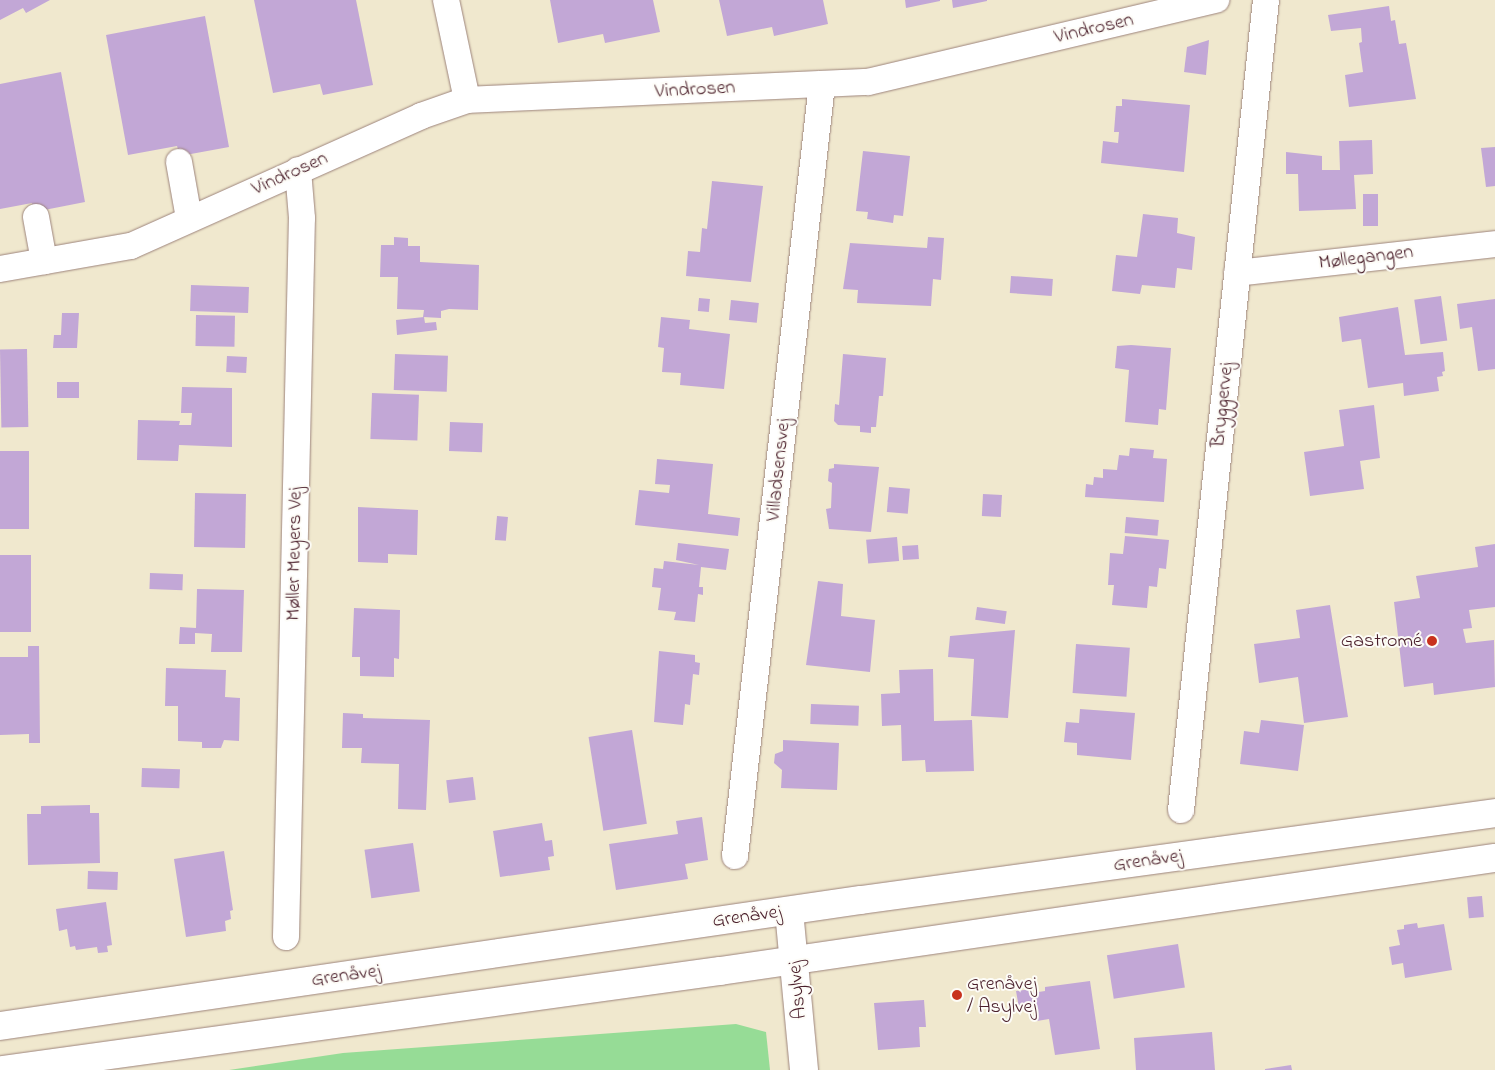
<!DOCTYPE html>
<meta charset="utf-8">
<style>
body{margin:0}
#map{position:relative;width:1495px;height:1070px;overflow:hidden;background:#f0e8ce;font-family:"Indie Flower",sans-serif}
div>[style]{position:absolute}
[style*='--x']{left:calc(var(--x)*1px);top:calc(var(--y)*1px);width:calc(var(--w)*1px);rotate:calc(var(--a)*1deg)}
.green>*{inset:0;background:#96dc96}
.building>*{inset:0;background:#c2a7d6;transform-origin:0 0}
.roads{filter:drop-shadow(0 0 1px #9d847c) drop-shadow(0 0 1px #9d847c)}
.street>*{height:26px;margin:-13px;padding:0 13px;transform-origin:13px;border-radius:13px;background:#fff}
.secondary>*{height:28px;margin:-14px;padding:0 14px;transform-origin:14px;border-radius:14px;background:#fff}
.dots>*{width:14px;height:14px;translate:-50% -50%;box-sizing:border-box;border:2px solid #fdfcf7;border-radius:50%}
span{translate:-50% -50%;white-space:nowrap;text-align:center;line-height:1.15;-webkit-text-stroke:4px #fdfcf7;paint-order:stroke}
.street-label{font-size:20px;color:#4a1f2b}
.poi-label{font-size:20px;color:#4a1f2b}
.right{translate:-100% -50%;text-align:right}
.left{translate:0 -50%;text-align:left}
</style>
<div id="map">
<div class="green">
<div style="clip-path:polygon(736px 1024px,766px 1032px,770px 1070px,229px 1070px,343px 1053px)"></div>
</div>
<div class="building">
<div style="clip-path:polygon(0 0,50px 0,26px 13px,23px 8px,0 20px)"></div>
<div style="clip-path:polygon(254px 0,356px 0,373px 85px,323px 95px,320px 84px,273px 93px)"></div>
<div style="clip-path:polygon(550px 0,653px 0,660px 32px,605px 43px,603px 34px,558px 43px)"></div>
<div style="clip-path:polygon(719px 0,823px 0,828px 24px,774px 36px,772px 27px,727px 36px)"></div>
<div style="clip-path:polygon(905px 0,940px 0,940px 1px,906px 8px)"></div>
<div style="clip-path:polygon(952px 0,987px 0,987px 1px,953px 8px)"></div>
<div style="clip-path:polygon(1389px 6px,1391px 21px,1395px 20px,1399px 44px,1406px 43px,1416px 99px,1349px 107px,1345px 75px,1363px 72px,1359px 43px,1362px 42px,1361px 28px,1331px 31px,1328px 15px)"></div>
<div style="clip-path:polygon(205px 16px,229px 147px,180px 156px,177px 146px,128px 155px,106px 35px)"></div>
<div style="clip-path:polygon(1209px 40px,1206px 75px,1184px 72px,1187px 47px)"></div>
<div style="clip-path:polygon(61px 72px,85px 202px,34px 212px,32px 203px,0 209px,0 84px)"></div>
<div style="clip-path:polygon(1122px 99px,1190px 105px,1184px 172px,1101px 163px,1103px 141px,1118px 143px,1119px 132px,1114px 132px,1116px 106px,1122px 106px)"></div>
<div style="clip-path:polygon(1372px 140px,1373px 174px,1354px 175px,1356px 209px,1299px 211px,1298px 174px,1286px 174px,1286px 152px,1322px 156px,1322px 170px,1340px 170px,1339px 141px)"></div>
<div style="clip-path:polygon(1495px 147px,1495px 186px,1486px 187px,1481px 148px)"></div>
<div style="clip-path:polygon(863px 151px,910px 156px,903px 216px,894px 215px,893px 223px,867px 219px,868px 212px,856px 211px)"></div>
<div style="clip-path:polygon(712px 181px,763px 186px,751px 282px,686px 276px,688px 251px,700px 252px,702px 228px,707px 229px)"></div>
<div style="left:1363px;top:194px;width:15px;height:32px"></div>
<div style="clip-path:polygon(1143px 214px,1178px 218px,1177px 233px,1195px 237px,1192px 270px,1177px 268px,1175px 288px,1142px 285px,1140px 294px,1112px 291px,1116px 255px,1137px 257px)"></div>
<div style="clip-path:polygon(394px 237px,408px 238px,408px 246px,420px 246px,420px 262px,479px 265px,478px 310px,449px 309px,441px 311px,441px 318px,423px 317px,424px 310px,397px 309px,398px 277px,380px 277px,381px 245px,394px 245px)"></div>
<div style="clip-path:polygon(928px 237px,944px 238px,941px 280px,933px 279px,931px 306px,857px 303px,858px 290px,843px 289px,850px 243px,927px 248px)"></div>
<div style="left:1011px;top:276px;width:42px;height:17px;rotate:4deg"></div>
<div style="left:191px;top:285px;width:58px;height:26px;rotate:2deg"></div>
<div style="left:1441px;top:296px;width:45px;height:27px;rotate:82deg"></div>
<div style="left:699px;top:298px;width:11px;height:13px;rotate:5deg"></div>
<div style="clip-path:polygon(1495px 299px,1495px 369px,1478px 371px,1472px 327px,1460px 329px,1457px 304px)"></div>
<div style="left:731px;top:300px;width:28px;height:20px;rotate:6deg"></div>
<div style="clip-path:polygon(1398px 307px,1405px 355px,1443px 352px,1445px 371px,1442px 372px,1443px 376px,1437px 377px,1439px 391px,1404px 396px,1403px 383px,1368px 388px,1361px 339px,1342px 342px,1339px 317px)"></div>
<div style="clip-path:polygon(62px 313px,79px 313px,77px 348px,53px 348px,54px 335px,61px 335px)"></div>
<div style="left:196px;top:315px;width:39px;height:31px;rotate:1deg"></div>
<div style="clip-path:polygon(424px 317px,425px 323px,436px 322px,437px 330px,397px 335px,396px 320px)"></div>
<div style="clip-path:polygon(661px 317px,690px 320px,689px 329px,730px 334px,724px 389px,680px 385px,681px 373px,662px 372px,664px 348px,658px 347px)"></div>
<div style="clip-path:polygon(1131px 345px,1171px 348px,1166px 410px,1159px 409px,1158px 425px,1125px 422px,1129px 370px,1115px 368px,1117px 346px)"></div>
<div style="left:27px;top:349px;width:78px;height:27px;rotate:89deg"></div>
<div style="left:395px;top:354px;width:53px;height:36px;rotate:2deg"></div>
<div style="clip-path:polygon(843px 354px,886px 358px,883px 396px,879px 396px,876px 427px,871px 427px,871px 433px,860px 432px,860px 426px,838px 425px,834px 421px,835px 404px,839px 405px)"></div>
<div style="left:227px;top:356px;width:20px;height:16px;rotate:3deg"></div>
<div style="left:57px;top:382px;width:22px;height:16px"></div>
<div style="clip-path:polygon(182px 387px,232px 388px,232px 447px,179px 445px,178px 461px,137px 460px,138px 420px,180px 421px,179px 425px,191px 425px,192px 413px,181px 413px)"></div>
<div style="left:372px;top:393px;width:47px;height:46px;rotate:2deg"></div>
<div style="clip-path:polygon(1374px 405px,1380px 458px,1360px 461px,1364px 489px,1310px 496px,1304px 452px,1344px 446px,1339px 410px)"></div>
<div style="left:450px;top:422px;width:33px;height:29px;rotate:2deg"></div>
<div style="clip-path:polygon(1130px 448px,1154px 450px,1153px 458px,1167px 459px,1164px 502px,1085px 497px,1086px 484px,1093px 485px,1094px 477px,1103px 478px,1103px 469px,1117px 470px,1119px 455px,1129px 456px)"></div>
<div style="left:0;top:451px;width:29px;height:78px"></div>
<div style="clip-path:polygon(657px 459px,713px 464px,708px 514px,740px 518px,738px 536px,635px 525px,639px 490px,669px 493px,670px 485px,655px 484px)"></div>
<div style="clip-path:polygon(834px 464px,879px 467px,871px 532px,829px 529px,826px 509px,831px 508px,832px 483px,828px 481px,829px 469px,834px 468px)"></div>
<div style="left:889px;top:487px;width:21px;height:25px;rotate:5deg"></div>
<div style="left:195px;top:493px;width:51px;height:54px;rotate:1deg"></div>
<div style="left:983px;top:494px;width:19px;height:22px;rotate:3deg"></div>
<div style="clip-path:polygon(358px 507px,418px 510px,417px 555px,388px 554px,388px 563px,358px 562px)"></div>
<div style="left:497px;top:516px;width:11px;height:24px;rotate:5deg"></div>
<div style="left:1126px;top:517px;width:33px;height:16px;rotate:5deg"></div>
<div style="clip-path:polygon(1125px 536px,1169px 540px,1166px 569px,1159px 568px,1157px 587px,1149px 586px,1147px 608px,1112px 605px,1114px 585px,1108px 585px,1110px 553px,1123px 554px)"></div>
<div style="left:897px;top:537px;width:24px;height:31px;rotate:85deg"></div>
<div style="clip-path:polygon(678px 543px,729px 549px,726px 570px,701px 567px,699px 587px,703px 587px,703px 595px,698px 594px,695px 622px,674px 620px,676px 612px,658px 610px,661px 588px,652px 587px,654px 568px,663px 569px,664px 561px,699px 565px,676px 560px)"></div>
<div style="clip-path:polygon(1495px 544px,1495px 607px,1469px 610px,1472px 628px,1463px 629px,1466px 643px,1494px 640px,1495px 687px,1434px 695px,1433px 683px,1404px 687px,1394px 602px,1420px 598px,1416px 576px,1478px 567px,1475px 547px)"></div>
<div style="left:918px;top:545px;width:14px;height:16px;rotate:86deg"></div>
<div style="left:0;top:555px;width:31px;height:77px"></div>
<div style="left:150px;top:573px;width:33px;height:16px;rotate:2deg"></div>
<div style="clip-path:polygon(818px 581px,843px 584px,841px 616px,875px 620px,870px 672px,806px 665px)"></div>
<div style="clip-path:polygon(197px 589px,244px 590px,242px 652px,211px 652px,212px 634px,195px 633px,195px 644px,179px 644px,180px 627px,196px 628px)"></div>
<div style="clip-path:polygon(1330px 605px,1348px 717px,1304px 723px,1298px 677px,1259px 683px,1254px 644px,1300px 638px,1296px 610px)"></div>
<div style="left:977px;top:607px;width:30px;height:13px;rotate:8deg"></div>
<div style="clip-path:polygon(354px 608px,400px 610px,399px 659px,394px 658px,394px 677px,360px 676px,360px 657px,352px 657px)"></div>
<div style="clip-path:polygon(1015px 630px,1008px 718px,971px 716px,974px 659px,948px 657px,950px 636px)"></div>
<div style="left:1076px;top:644px;width:54px;height:49px;rotate:4deg"></div>
<div style="clip-path:polygon(28px 646px,39px 646px,40px 743px,29px 743px,29px 734px,0 735px,0 657px,28px 657px)"></div>
<div style="clip-path:polygon(659px 651px,695px 655px,695px 662px,700px 663px,699px 675px,693px 674px,690px 705px,685px 704px,683px 725px,654px 722px)"></div>
<div style="clip-path:polygon(166px 668px,226px 670px,225px 697px,240px 698px,239px 741px,224px 740px,221px 748px,202px 748px,202px 742px,178px 741px,178px 706px,165px 706px)"></div>
<div style="clip-path:polygon(933px 669px,934px 721px,972px 720px,974px 771px,926px 772px,925px 760px,902px 761px,901px 725px,882px 726px,881px 694px,900px 693px,899px 670px)"></div>
<div style="left:811px;top:704px;width:48px;height:20px;rotate:2deg"></div>
<div style="clip-path:polygon(1080px 709px,1135px 713px,1131px 760px,1077px 755px,1077px 743px,1064px 742px,1066px 722px,1079px 723px)"></div>
<div style="clip-path:polygon(343px 713px,363px 714px,363px 718px,430px 720px,426px 810px,398px 809px,399px 764px,361px 763px,362px 748px,342px 748px)"></div>
<div style="clip-path:polygon(1261px 720px,1304px 725px,1298px 771px,1240px 764px,1244px 731px,1259px 733px)"></div>
<div style="left:632px;top:730px;width:95px;height:44px;rotate:81deg"></div>
<div style="clip-path:polygon(783px 740px,839px 743px,837px 790px,781px 788px,782px 770px,774px 763px,775px 754px,783px 751px)"></div>
<div style="left:142px;top:768px;width:38px;height:19px;rotate:2deg"></div>
<div style="left:473px;top:777px;width:23px;height:27px;rotate:83deg"></div>
<div style="clip-path:polygon(90px 805px,90px 813px,99px 813px,100px 863px,28px 865px,27px 814px,41px 814px,41px 806px)"></div>
<div style="clip-path:polygon(702px 817px,708px 860px,685px 864px,688px 879px,616px 890px,609px 844px,678px 834px,676px 821px)"></div>
<div style="clip-path:polygon(542px 823px,545px 841px,552px 840px,554px 856px,548px 857px,550px 870px,500px 877px,493px 831px)"></div>
<div style="left:413px;top:843px;width:49px;height:49px;rotate:82deg"></div>
<div style="clip-path:polygon(224px 851px,233px 910px,230px 911px,231px 919px,225px 921px,226px 931px,186px 937px,174px 859px)"></div>
<div style="left:88px;top:871px;width:30px;height:18px;rotate:2deg"></div>
<div style="left:1482px;top:896px;width:21px;height:15px;rotate:85deg"></div>
<div style="clip-path:polygon(106px 902px,112px 945px,107px 946px,108px 952px,98px 953px,97px 947px,76px 950px,75px 946px,70px 947px,67px 929px,59px 931px,56px 909px)"></div>
<div style="clip-path:polygon(1417px 923px,1418px 928px,1444px 924px,1452px 970px,1405px 978px,1403px 963px,1392px 965px,1389px 947px,1400px 945px,1397px 930px,1404px 929px,1404px 925px)"></div>
<div style="left:1178px;top:944px;width:44px;height:72px;rotate:81deg"></div>
<div style="clip-path:polygon(1090px 981px,1100px 1049px,1055px 1055px,1049px 1019px,1037px 1021px,1035px 1006px,1019px 1008px,1016px 991px,1032px 989px,1032px 993px,1045px 991px,1045px 987px)"></div>
<div style="clip-path:polygon(924px 1000px,926px 1027px,919px 1027px,920px 1047px,878px 1050px,874px 1003px)"></div>
<div style="clip-path:polygon(1212px 1032px,1215px 1070px,1136px 1070px,1134px 1038px)"></div>
<div style="clip-path:polygon(1291px 1065px,1292px 1070px,1265px 1070px,1265px 1069px)"></div>
</div>
<div class="roads">
<div class="street">
<div style="--x:446;--y:0;--w:102;--a:78.1"></div>
<div style="--x:179;--y:162;--w:57;--a:79.9"></div>
<div style="--x:36;--y:217;--w:45;--a:79.7"></div>
<div style="--x:0;--y:269;--w:133;--a:-10"></div>
<div style="--x:131;--y:246;--w:318;--a:-24.1"></div>
<div style="--x:421;--y:116;--w:49;--a:-19.2"></div>
<div style="--x:467;--y:100;--w:401;--a:-2.6"></div>
<div style="--x:868;--y:82;--w:358;--a:-13.3"></div>
<div style="--x:1237;--y:273;--w:260;--a:-6.4"></div>
<div style="--x:1181;--y:810;--w:814;--a:-84.01"></div>
<div style="--x:735;--y:856;--w:777;--a:-83.57"></div>
<div style="--x:286;--y:937;--w:719;--a:-88.73"></div>
<div style="--x:302;--y:218;--w:48;--a:-94.8"></div>
</div>
<div class="secondary">
<div style="--x:789;--y:911;--w:160;--a:84.6"></div>
<div style="--x:0;--y:1026;--w:870;--a:-8.33"></div>
<div style="--x:861;--y:900;--w:640;--a:-7.81"></div>
<div style="--x:2;--y:1070;--w:725;--a:-7.85"></div>
<div style="--x:720;--y:971;--w:783;--a:-8.3"></div>
</div>
</div>
<div class="dots">
<div style="left:1432px;top:641px;background:#c8321e"></div>
<div style="left:957px;top:995px;background:#c8321e"></div>
</div>
<div class="street-label">
<span style="left:1094px;top:29px;rotate:-13deg">Vindrosen</span>
<span style="left:695px;top:90px;rotate:-3deg">Vindrosen</span>
<span style="left:290px;top:174px;rotate:-24deg">Vindrosen</span>
<span style="left:1366px;top:258px;rotate:-7deg">Møllegangen</span>
<span style="left:1223px;top:405px;rotate:-84deg">Bryggervej</span>
<span style="left:779px;top:470px;rotate:-84deg">Villadsensvej</span>
<span style="left:295px;top:554px;rotate:-89deg">Møller Meyers Vej</span>
<span style="left:1148px;top:861px;rotate:-8deg">Grenåvej</span>
<span style="left:747px;top:917px;rotate:-8deg">Grenåvej</span>
<span style="left:346px;top:976px;rotate:-8deg">Grenåvej</span>
<span style="left:798px;top:990px;rotate:-95deg">Asylvej</span>
</div>
<div class="poi-label">
<span class="right" style="left:1422px;top:641px">Gastromé</span>
<span class="left" style="left:967px;top:996px">Grenåvej<br>/ Asylvej</span>
</div>
</div>
